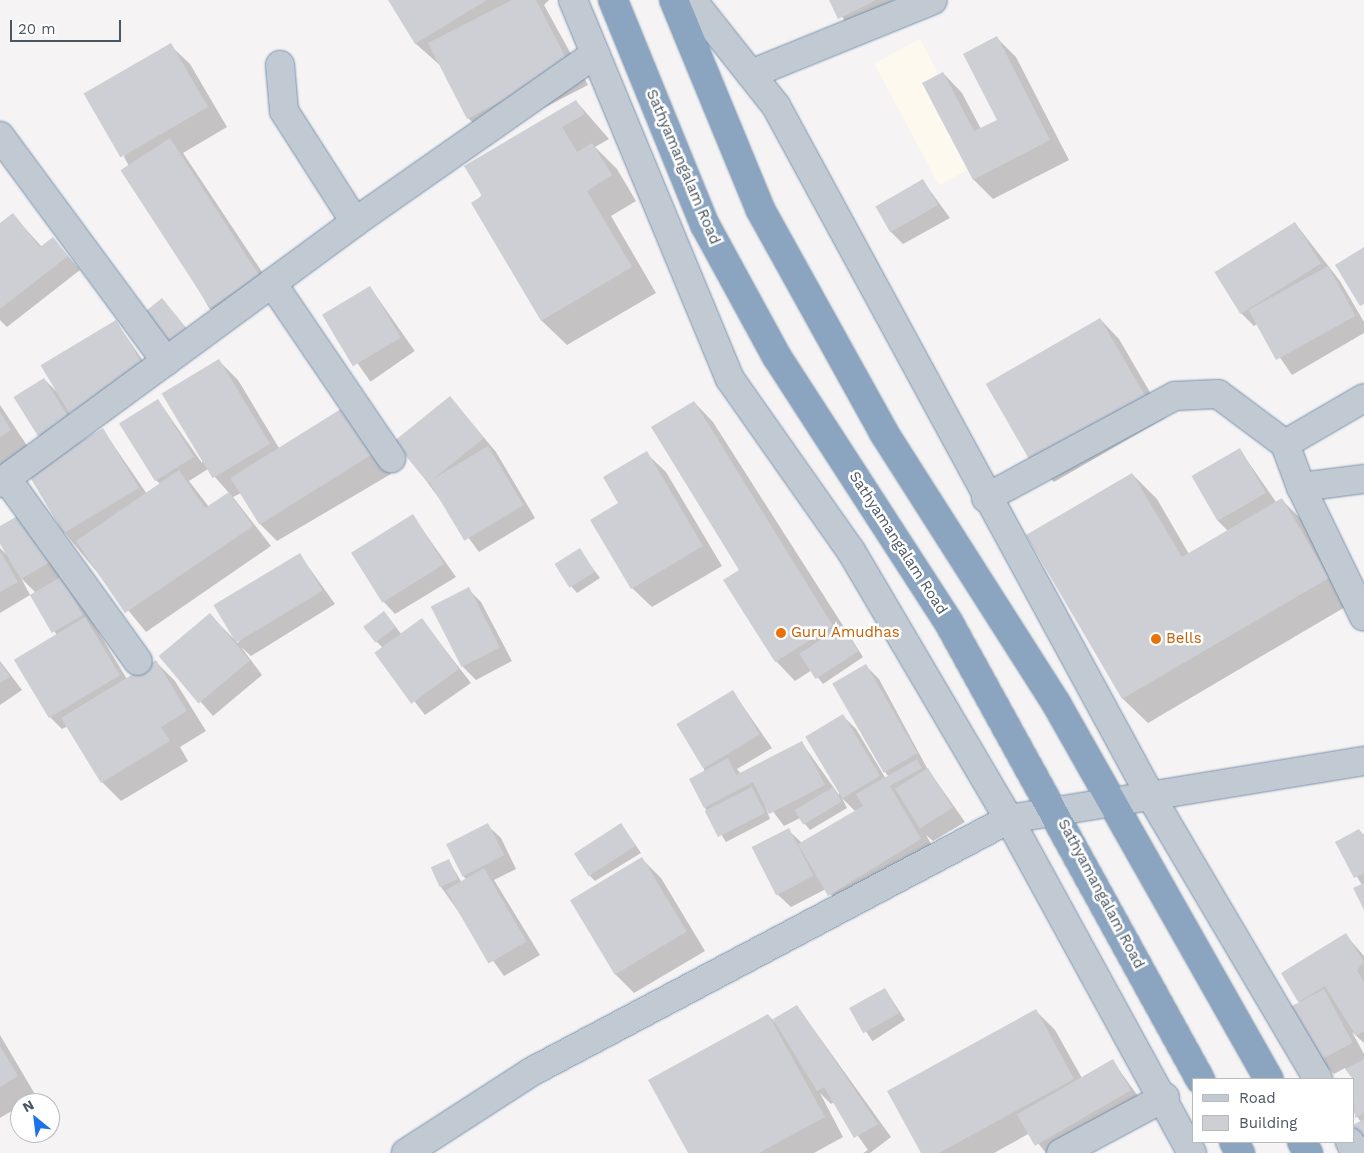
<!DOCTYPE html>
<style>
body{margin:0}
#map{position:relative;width:1364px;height:1153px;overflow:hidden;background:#f5f3f3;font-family:"Work Sans",sans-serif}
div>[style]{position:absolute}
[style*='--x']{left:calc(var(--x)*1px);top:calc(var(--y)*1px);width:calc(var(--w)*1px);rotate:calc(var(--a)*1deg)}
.commercial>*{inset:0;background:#fdf9ef;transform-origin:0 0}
.shadow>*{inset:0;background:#0003;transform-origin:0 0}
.building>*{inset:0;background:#cdcfd5;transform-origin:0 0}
.roads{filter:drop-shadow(0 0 1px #7690ad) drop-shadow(0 0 1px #7690ad)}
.minor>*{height:28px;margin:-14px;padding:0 14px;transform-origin:14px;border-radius:14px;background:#c1cad2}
.highway>*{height:28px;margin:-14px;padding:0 14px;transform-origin:14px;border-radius:14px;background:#8ba5c1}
.dots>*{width:14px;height:14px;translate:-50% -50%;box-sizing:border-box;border:2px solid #fff;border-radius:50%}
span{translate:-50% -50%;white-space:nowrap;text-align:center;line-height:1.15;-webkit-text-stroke:5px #fff;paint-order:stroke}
.street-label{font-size:15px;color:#4a5661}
.food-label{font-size:15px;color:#c56008}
.left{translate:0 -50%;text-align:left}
.legend{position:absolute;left:1192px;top:1078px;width:162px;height:65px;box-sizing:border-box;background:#fff;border:1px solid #b7bbc0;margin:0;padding:6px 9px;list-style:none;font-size:15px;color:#4a5661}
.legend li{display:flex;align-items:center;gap:10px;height:25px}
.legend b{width:25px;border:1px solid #b7bbc0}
.north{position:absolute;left:10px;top:1093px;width:50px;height:50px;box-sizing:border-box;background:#fff;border:1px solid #b7bbc0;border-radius:50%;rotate:331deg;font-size:14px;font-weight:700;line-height:20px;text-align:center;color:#4a5661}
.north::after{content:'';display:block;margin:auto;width:18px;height:22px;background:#1a73e8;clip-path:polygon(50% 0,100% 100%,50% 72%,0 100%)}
.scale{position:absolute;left:10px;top:20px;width:111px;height:22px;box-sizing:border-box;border:2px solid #4a5661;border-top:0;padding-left:6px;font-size:15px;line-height:18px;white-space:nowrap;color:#4a5661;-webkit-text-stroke:4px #fff;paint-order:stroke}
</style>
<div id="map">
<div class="commercial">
<div style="left:920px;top:39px;width:138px;height:52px;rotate:62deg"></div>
</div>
<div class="shadow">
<div style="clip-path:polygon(389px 0,549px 0,544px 5px,588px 85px,487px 137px,468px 118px,442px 67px,416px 44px)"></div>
<div style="clip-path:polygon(830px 0,893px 0,897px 9px,852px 31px)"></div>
<div style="clip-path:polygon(996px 37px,1016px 57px,1069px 160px,993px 199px,974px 180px,924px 83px,943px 73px,962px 93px,981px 129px,998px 120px)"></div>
<div style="clip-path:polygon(170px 45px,190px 64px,227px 127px,183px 153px,278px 296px,228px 327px,209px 308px,124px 157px)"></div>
<div style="clip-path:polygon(576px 101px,609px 139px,595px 147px,617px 169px,636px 201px,611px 216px,656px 293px,567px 345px,542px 321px,473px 204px)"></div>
<div style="clip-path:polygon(923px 181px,950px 218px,903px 244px,890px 231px)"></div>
<div style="clip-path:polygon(13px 215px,42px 247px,53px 239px,80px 270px,7px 327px,0 320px,0 225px)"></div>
<div style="clip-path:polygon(1295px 223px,1340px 281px,1364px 322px,1364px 333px,1292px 375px,1257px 324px,1254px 326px,1241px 313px)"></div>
<div style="left:370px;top:287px;width:78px;height:54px;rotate:55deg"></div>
<div style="clip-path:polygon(1100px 319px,1119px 339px,1165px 418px,1054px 482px,1034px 463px)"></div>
<div style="clip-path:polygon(116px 322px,158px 382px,70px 412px,81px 431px,52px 448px,39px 435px,44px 379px,59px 394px)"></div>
<div style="clip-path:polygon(evenodd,219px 361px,238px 380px,279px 448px,363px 428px,391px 474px,277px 541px,258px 522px,241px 493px,233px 497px,271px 546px,146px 632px,65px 533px,30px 475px,103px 430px,147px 494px,160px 484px,156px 480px,158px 400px,202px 463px,219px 361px,208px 469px,229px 493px,209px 507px,189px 481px,208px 469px)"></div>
<div style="clip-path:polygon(450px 397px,496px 452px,535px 518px,479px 552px,427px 482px)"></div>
<div style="clip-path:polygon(694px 402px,713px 422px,863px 657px,823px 684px,812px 670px,795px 681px,776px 661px)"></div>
<div style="clip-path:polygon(0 405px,30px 450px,0 467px)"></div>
<div style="clip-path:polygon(1240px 450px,1276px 502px,1281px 499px,1306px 524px,1352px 603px,1148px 723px,1123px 699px,1028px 535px,1132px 474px,1157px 499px,1189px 554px,1228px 531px,1218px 521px)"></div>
<div style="clip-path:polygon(646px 453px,666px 472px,722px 566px,652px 607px,632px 588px,620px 504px)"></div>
<div style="clip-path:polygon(21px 516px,74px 592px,127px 679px,156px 662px,175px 681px,206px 731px,180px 747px,188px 761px,121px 801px,102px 782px,68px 726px,62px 729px,49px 716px,57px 636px,36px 593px,21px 578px,30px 595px,0 613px,0 548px,6px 554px,0 528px)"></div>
<div style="clip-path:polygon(413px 516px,456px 577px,395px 614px,382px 600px)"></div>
<div style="clip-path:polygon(579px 550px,600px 578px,577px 593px,571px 586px)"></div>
<div style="clip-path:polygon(300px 555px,335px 604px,251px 656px,241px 647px,262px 675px,213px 716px,161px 656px,210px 615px,238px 643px)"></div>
<div style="clip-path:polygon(468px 589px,481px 602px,512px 661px,476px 680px,463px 667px)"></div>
<div style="clip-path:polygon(384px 612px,402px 635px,422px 620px,471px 683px,425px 715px,377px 653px,383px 648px,376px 641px)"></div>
<div style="clip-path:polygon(0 661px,22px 690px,0 705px)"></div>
<div style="clip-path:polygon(866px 666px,879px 679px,927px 768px,965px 822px,933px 841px,926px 835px,939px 858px,849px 915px,826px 889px,791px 907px,777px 894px,788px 830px,802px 843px,856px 812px,842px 798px,847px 808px,810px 830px,800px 818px,784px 826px,762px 797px,770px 819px,726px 842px,705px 808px,704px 768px,733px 692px,772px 748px,737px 769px,741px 774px,802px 743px,839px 795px,843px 716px,856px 729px,886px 779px,889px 777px,885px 772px)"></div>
<div style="clip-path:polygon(621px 824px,641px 853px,595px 881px,589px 875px)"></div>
<div style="clip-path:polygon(487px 825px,501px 838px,516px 869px,494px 880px,540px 955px,504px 976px,441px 887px,449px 861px,462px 883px,467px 880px,463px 876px)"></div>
<div style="clip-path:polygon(1359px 830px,1364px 835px,1364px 907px,1362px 885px,1336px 842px)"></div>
<div style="clip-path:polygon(642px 859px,661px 878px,705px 951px,634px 993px,615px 974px)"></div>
<div style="clip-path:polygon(1346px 935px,1364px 956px,1364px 1043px,1352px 1032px,1364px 1054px,1364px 1143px,1361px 1122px,1353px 1111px,1353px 1079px,1345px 1068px,1334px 1074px,1321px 1061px,1299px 1001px)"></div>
<div style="left:885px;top:989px;width:37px;height:39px;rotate:57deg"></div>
<div style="clip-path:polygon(797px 1006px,891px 1137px,870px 1153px,863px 1153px,868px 1150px,834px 1102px,831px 1104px,820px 1093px,843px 1137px,814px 1153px,689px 1153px,768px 1015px,778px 1025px)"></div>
<div style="clip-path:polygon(1036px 1011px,1055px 1030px,1082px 1078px,1112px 1060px,1143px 1103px,1057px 1153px,1046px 1153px,1030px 1133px,994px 1153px,922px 1153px)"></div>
<div style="clip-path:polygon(0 1035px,36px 1096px,0 1118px)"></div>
</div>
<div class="building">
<div style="clip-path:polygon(388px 0,487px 0,415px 44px)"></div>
<div style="clip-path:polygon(512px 0,536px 0,570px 66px,467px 119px,428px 43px)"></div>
<div style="clip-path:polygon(829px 0,876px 0,838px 19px)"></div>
<div style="clip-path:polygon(997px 36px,1050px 140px,973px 180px,922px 83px,943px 72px,974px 131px,997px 120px,963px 54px)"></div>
<div style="left:171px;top:43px;width:74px;height:101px;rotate:60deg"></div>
<div style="clip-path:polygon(576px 100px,585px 114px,562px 127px,577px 152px,592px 143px,612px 175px,587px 191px,632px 267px,541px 321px,471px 203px,482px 196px,464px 166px)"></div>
<div style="left:170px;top:138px;width:164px;height:59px;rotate:57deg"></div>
<div style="left:923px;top:179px;width:30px;height:55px;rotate:60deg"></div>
<div style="clip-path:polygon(13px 213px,40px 247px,53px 237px,68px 256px,0 309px,0 223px)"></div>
<div style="left:1295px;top:222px;width:49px;height:95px;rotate:58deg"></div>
<div style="clip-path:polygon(1364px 247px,1364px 304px,1360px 306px,1335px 265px)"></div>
<div style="left:1328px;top:266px;width:57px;height:91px;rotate:61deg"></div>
<div style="left:370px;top:286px;width:60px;height:56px;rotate:59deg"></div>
<div style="left:162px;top:298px;width:40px;height:22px;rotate:51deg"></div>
<div style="left:1100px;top:318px;width:93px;height:132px;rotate:60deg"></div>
<div style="left:116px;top:320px;width:56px;height:88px;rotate:59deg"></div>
<div style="left:219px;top:359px;width:99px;height:67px;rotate:59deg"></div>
<div style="left:44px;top:378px;width:46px;height:36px;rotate:58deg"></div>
<div style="left:450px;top:396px;width:54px;height:72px;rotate:51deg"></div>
<div style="left:158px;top:399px;width:68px;height:46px;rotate:58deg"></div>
<div style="clip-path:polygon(694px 401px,833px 626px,775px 662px,723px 580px,739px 570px,651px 427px)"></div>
<div style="left:344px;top:407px;width:55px;height:134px;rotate:58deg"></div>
<div style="clip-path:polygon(0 412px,11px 430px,0 437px)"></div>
<div style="left:103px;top:428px;width:70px;height:88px;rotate:59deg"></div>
<div style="left:488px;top:446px;width:69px;height:69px;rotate:59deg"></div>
<div style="left:1240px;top:448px;width:52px;height:56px;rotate:60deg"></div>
<div style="clip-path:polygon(647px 451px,703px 546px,631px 589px,590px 520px,618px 503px,603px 477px)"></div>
<div style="clip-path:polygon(179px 470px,205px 508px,229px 492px,253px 526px,125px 613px,76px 541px)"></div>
<div style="clip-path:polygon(1132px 473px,1182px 557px,1282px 498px,1329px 578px,1122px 699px,1026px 535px)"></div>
<div style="clip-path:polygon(21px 514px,50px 562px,21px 579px,0 544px,0 526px)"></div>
<div style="left:413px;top:514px;width:59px;height:73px;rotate:58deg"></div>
<div style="left:580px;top:548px;width:28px;height:30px;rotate:58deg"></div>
<div style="clip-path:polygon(0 551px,18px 582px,0 592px)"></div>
<div style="left:300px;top:553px;width:44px;height:101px;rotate:59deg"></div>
<div style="left:61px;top:577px;width:44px;height:36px;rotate:60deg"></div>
<div style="left:469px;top:587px;width:68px;height:43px;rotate:63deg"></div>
<div style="left:384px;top:611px;width:20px;height:26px;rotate:53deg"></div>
<div style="left:210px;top:613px;width:62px;height:67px;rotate:50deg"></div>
<div style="left:85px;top:617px;width:68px;height:83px;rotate:59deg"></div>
<div style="left:422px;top:618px;width:63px;height:59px;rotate:54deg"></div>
<div style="left:842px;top:626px;width:30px;height:51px;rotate:57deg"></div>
<div style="clip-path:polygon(156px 660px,187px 711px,161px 727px,170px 741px,101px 783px,61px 718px)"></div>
<div style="clip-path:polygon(0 662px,10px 677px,0 683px)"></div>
<div style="left:866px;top:664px;width:103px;height:39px;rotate:60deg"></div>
<div style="left:733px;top:690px;width:52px;height:66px;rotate:59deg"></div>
<div style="left:843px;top:714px;width:72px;height:44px;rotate:59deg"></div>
<div style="clip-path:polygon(802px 741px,825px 785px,769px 814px,753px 782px,704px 808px,689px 779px,728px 758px,736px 775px)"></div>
<div style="clip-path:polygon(917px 759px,922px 768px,890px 786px,921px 839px,828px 896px,798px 844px,863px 806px,856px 794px)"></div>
<div style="left:928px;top:768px;width:47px;height:39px;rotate:58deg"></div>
<div style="left:752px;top:787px;width:29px;height:53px;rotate:63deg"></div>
<div style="left:833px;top:787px;width:17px;height:45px;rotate:59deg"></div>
<div style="left:488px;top:823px;width:36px;height:47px;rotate:63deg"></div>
<div style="left:621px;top:823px;width:27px;height:56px;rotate:57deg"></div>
<div style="left:789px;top:828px;width:54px;height:42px;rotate:63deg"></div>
<div style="clip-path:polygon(1359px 829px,1364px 837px,1364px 873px,1354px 878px,1335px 842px)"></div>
<div style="left:642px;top:857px;width:87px;height:84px;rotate:59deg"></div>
<div style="left:449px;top:859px;width:22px;height:20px;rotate:66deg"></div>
<div style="left:484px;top:868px;width:85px;height:44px;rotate:60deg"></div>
<div style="clip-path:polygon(1364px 883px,1364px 910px,1353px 888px)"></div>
<div style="clip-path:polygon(1346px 933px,1364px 962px,1357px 970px,1364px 982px,1364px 1031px,1356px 1036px,1325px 986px,1298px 1002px,1281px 973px)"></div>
<div style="left:885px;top:988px;width:29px;height:41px;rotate:61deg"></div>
<div style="left:1324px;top:989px;width:61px;height:39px;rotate:62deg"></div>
<div style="clip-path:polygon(797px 1005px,878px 1124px,854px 1138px,824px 1087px,817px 1091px,773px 1019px)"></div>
<div style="clip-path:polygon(1036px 1009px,1074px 1079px,939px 1153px,921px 1153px,887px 1091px)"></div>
<div style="clip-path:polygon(768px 1014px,825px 1117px,759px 1153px,688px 1153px,648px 1080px)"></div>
<div style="clip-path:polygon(0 1046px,18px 1076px,0 1087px)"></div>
<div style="left:1113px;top:1059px;width:36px;height:111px;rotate:60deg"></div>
<div style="clip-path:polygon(1364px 1059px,1364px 1113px,1355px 1118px,1353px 1079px,1345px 1069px)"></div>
<div style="clip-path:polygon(1364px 1119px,1364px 1145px,1353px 1125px)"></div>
</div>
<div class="roads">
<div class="minor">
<div style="--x:573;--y:0;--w:410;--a:67.5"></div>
<div style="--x:730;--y:379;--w:210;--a:54.9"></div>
<div style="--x:851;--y:551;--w:311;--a:59.5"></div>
<div style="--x:1009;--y:819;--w:381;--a:61.3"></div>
<div style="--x:692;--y:0;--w:135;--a:51.6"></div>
<div style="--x:776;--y:106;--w:784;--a:61.51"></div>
<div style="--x:1150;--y:795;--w:330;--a:59.4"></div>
<div style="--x:280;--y:65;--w:46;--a:85"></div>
<div style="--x:284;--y:111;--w:132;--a:57.4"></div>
<div style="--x:751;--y:74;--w:196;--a:-22.1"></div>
<div style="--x:0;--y:136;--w:280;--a:53.6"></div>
<div style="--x:272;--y:283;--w:212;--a:55.8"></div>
<div style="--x:1285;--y:444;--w:91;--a:-30.2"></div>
<div style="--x:7;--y:479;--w:224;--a:54.3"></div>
<div style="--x:0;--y:483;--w:441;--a:-36.3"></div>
<div style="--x:355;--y:222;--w:293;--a:-35"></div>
<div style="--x:1301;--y:487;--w:144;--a:64.1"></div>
<div style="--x:986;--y:498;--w:215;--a:-28.4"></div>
<div style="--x:1175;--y:396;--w:43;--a:-2.7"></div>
<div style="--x:1218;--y:394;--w:84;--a:36.7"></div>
<div style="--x:1285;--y:444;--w:46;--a:69.6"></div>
<div style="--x:1301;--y:487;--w:64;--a:-7.2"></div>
<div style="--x:1350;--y:1142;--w:13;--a:61"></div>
<div style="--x:406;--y:1153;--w:149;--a:-32.9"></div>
<div style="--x:531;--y:1072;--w:541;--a:-27.89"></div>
<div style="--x:1009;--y:819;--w:360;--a:-9.3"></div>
<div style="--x:1061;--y:1153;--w:118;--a:-28.3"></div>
</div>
<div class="highway">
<div style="--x:613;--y:0;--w:243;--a:67.8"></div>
<div style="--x:705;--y:225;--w:150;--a:61.4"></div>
<div style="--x:777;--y:357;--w:317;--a:57.1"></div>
<div style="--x:949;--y:623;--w:521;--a:61.17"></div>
<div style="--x:674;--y:0;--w:226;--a:67.6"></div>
<div style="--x:760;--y:209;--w:256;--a:61"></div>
<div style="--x:884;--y:433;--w:320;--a:57.5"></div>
<div style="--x:1056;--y:703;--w:432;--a:60.5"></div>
<div style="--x:1234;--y:1142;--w:13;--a:61"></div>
<div style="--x:1302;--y:1142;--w:13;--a:61"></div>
</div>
</div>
<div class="dots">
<div style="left:781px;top:633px;background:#e8710a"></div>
<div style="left:1156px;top:639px;background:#e8710a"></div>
</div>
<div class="street-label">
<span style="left:683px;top:167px;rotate:67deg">Sathyamangalam Road</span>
<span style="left:898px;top:543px;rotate:57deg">Sathyamangalam Road</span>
<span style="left:1101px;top:894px;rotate:62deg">Sathyamangalam Road</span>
</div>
<div class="food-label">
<span class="left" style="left:791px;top:633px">Guru Amudhas</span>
<span class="left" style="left:1166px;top:639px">Bells</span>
</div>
<ul class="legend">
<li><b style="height:6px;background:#c1cad2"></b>Road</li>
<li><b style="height:14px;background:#cdcfd5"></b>Building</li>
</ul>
<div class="north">N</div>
<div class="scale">20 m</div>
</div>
